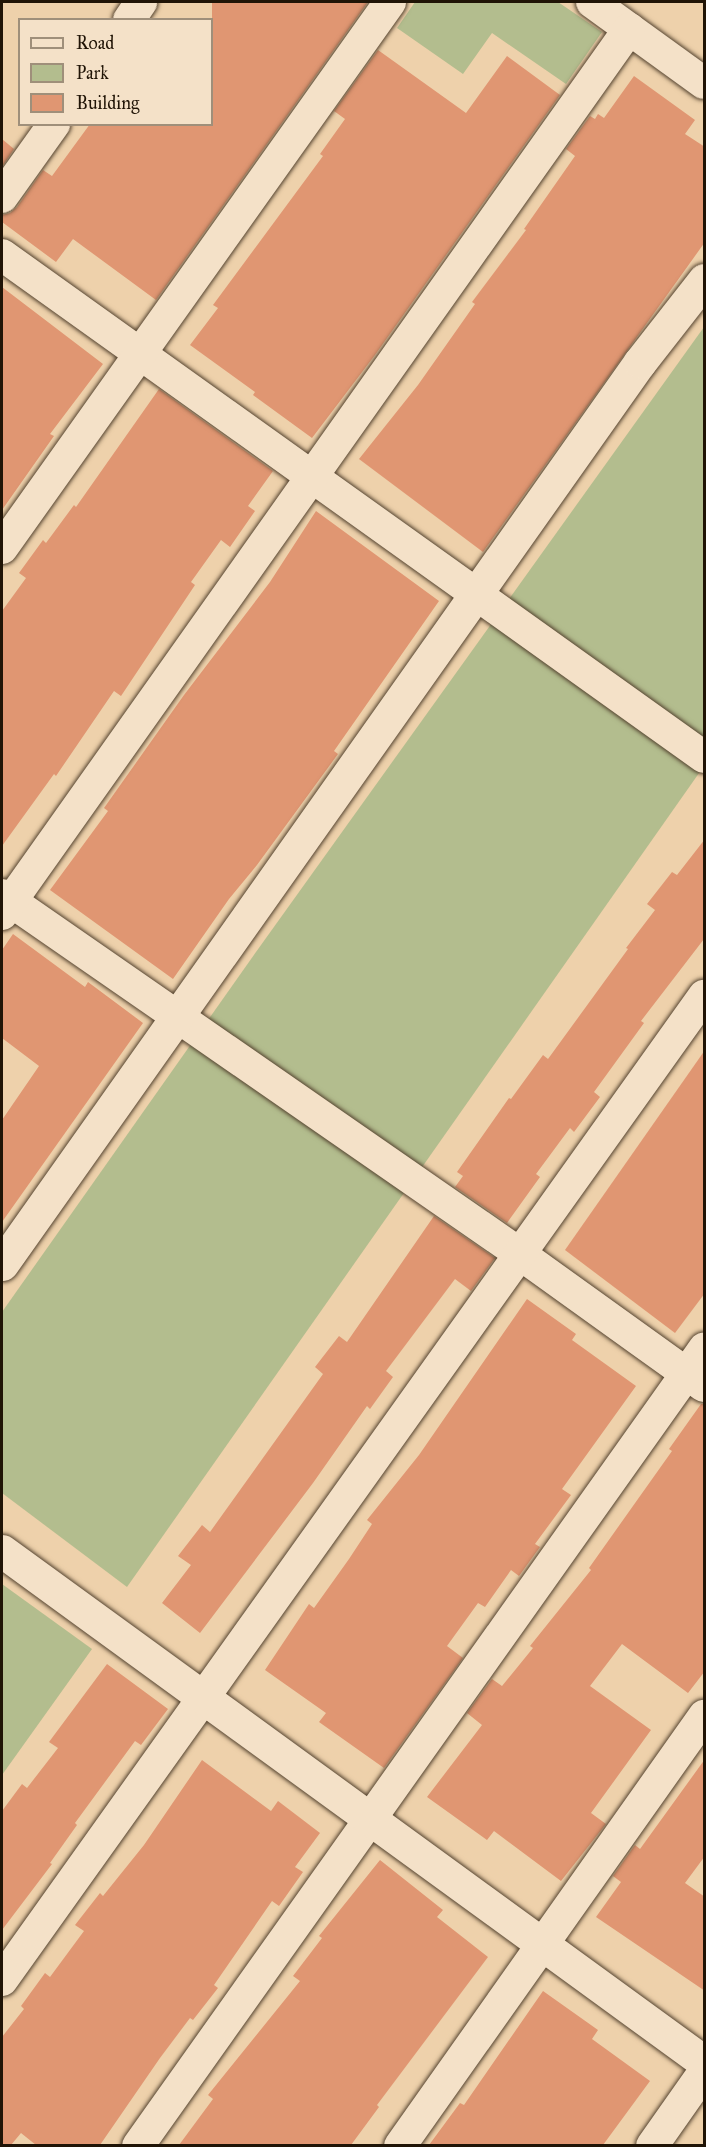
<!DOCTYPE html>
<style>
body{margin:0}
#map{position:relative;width:706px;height:2147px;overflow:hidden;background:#eed1ab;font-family:"IM FELL Great Primer",serif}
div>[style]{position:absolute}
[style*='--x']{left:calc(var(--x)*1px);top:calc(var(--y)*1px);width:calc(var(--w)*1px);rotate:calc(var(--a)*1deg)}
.green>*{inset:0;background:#b3bd8e}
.building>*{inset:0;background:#e09672}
.roads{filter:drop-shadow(0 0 2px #54432f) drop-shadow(0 0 2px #54432f)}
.street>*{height:32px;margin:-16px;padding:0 16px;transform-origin:16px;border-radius:16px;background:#f4e1c8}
.secondary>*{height:33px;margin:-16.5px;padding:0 16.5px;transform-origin:16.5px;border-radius:16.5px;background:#f4e1c8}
span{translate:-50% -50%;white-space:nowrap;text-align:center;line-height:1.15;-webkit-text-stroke:6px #f4e1c8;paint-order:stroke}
.frame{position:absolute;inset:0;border:3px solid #201406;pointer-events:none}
.legend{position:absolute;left:18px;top:18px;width:195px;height:108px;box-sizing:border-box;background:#f4e1c8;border:2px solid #9f8f7a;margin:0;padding:8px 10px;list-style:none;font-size:18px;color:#201406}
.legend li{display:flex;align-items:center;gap:12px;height:30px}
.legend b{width:30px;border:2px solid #9f8f7a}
</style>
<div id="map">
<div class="green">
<div style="clip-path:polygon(415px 2px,558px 2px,602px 32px,566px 84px,492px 33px,463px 74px,397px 28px)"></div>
<div style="clip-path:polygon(704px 327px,704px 766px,127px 1587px,2px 1493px,2px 1312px,256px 952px)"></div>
<div style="clip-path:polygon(2px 1584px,92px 1649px,2px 1775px)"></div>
</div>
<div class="building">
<div style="clip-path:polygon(212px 2px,368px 2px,156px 300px,73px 239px,56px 262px,2px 222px,2px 215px,10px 213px,17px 207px,43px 170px,52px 176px,90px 124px,212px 124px)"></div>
<div style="clip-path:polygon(378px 50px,466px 113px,507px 56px,560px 95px,375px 355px,312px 438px,253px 395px,255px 392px,190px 345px,218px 308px,213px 305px,323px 156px,320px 154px,345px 119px,334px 111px)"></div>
<div style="clip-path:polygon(634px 76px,695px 120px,685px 134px,705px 147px,705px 242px,483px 552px,359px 459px,418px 385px,475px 304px,472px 302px,526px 230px,524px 229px,575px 156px,566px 149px,590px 116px,595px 119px,598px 114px,604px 118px)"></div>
<div style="clip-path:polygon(2px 139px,14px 149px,2px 167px)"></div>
<div style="clip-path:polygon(2px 287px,103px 364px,50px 434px,54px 436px,2px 510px)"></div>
<div style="clip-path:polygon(159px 389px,273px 471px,248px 506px,255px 511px,230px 547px,221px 540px,191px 582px,195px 585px,121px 696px,114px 691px,56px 776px,54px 774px,2px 846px,2px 611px,26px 578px,19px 573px,43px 540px,46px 543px,74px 505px,76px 507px)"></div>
<div style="clip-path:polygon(316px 511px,439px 601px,334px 751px,338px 754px,257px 865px,229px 899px,173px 979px,50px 890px,108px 811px,104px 808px,184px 695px,270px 582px)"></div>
<div style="clip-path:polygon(705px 839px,704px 939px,641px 1021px,644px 1023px,594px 1092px,600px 1097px,574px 1132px,570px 1128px,536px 1174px,540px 1177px,507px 1223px,455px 1187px,463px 1176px,457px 1172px,509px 1098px,511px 1099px,543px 1055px,548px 1059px,628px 949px,626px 948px,655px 910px,647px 904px,672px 872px,677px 875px)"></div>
<div style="clip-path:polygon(13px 934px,85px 987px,88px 982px,143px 1023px,2px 1222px,2px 1120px,39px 1066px,2px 1038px,2px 950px)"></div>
<div style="clip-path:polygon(705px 1050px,705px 1293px,675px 1333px,565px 1250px)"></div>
<div style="clip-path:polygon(434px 1216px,495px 1258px,471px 1291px,455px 1279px,386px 1371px,393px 1377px,370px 1409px,367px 1406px,313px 1483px,200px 1633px,162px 1603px,191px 1565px,178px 1556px,202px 1525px,210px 1532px,323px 1374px,315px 1367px,339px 1336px,347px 1342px)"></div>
<div style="clip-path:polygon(527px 1299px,576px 1334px,572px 1340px,636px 1386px,562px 1489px,571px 1495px,535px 1544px,540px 1547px,519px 1576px,511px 1570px,485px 1607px,478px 1603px,447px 1646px,463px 1658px,384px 1768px,319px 1722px,326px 1713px,265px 1670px,309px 1604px,314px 1608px,349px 1559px,372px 1524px,367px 1520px,419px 1455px)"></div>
<div style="clip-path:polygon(701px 1404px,705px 1404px,705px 1671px,688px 1693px,622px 1644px,590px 1686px,651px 1730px,591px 1813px,606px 1824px,561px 1881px,494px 1831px,487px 1840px,427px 1797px,482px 1725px,467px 1713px,492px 1679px,502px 1686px,533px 1648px,530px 1646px,591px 1570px,589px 1568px,672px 1451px,669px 1449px)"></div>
<div style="clip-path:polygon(107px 1664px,168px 1709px,141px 1745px,135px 1741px,75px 1823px,77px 1825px,50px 1863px,52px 1864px,2px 1930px,2px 1811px,22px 1784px,27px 1788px,58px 1748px,49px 1742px)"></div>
<div style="clip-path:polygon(705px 1759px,705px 1856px,685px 1883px,705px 1897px,705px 1991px,596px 1917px,621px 1882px,613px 1876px,635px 1845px,640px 1849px)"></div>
<div style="clip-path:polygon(202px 1760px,271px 1811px,278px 1801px,320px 1833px,295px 1867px,303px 1872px,279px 1906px,272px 1901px,214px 1985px,218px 1988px,193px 2020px,190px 2018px,160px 2058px,100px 2145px,36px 2145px,21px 2133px,11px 2145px,2px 2145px,2px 2037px,24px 2009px,21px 2006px,45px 1973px,50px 1977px,84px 1931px,75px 1925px,100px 1893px,103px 1896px,144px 1845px)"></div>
<div style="clip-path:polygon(380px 1860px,443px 1910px,437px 1917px,488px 1957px,377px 2105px,379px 2107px,351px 2145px,179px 2145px,213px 2099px,208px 2095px,300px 1981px,293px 1976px,322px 1938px,319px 1936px)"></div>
<div style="clip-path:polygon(543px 1991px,598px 2030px,592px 2039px,650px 2081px,603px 2145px,429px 2145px,460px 2103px,464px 2105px)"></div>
</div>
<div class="roads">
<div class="street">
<div style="--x:592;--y:2;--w:138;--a:35.9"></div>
<div style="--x:129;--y:20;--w:22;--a:-56"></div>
<div style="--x:2;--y:197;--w:90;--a:-54.5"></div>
<div style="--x:2;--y:255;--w:863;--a:35.57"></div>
<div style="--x:2;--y:548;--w:670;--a:-54.6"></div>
<div style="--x:2;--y:895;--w:630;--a:34.72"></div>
<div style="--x:520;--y:1254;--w:226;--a:35.7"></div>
<div style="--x:2;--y:914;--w:1085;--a:-54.68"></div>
<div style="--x:2;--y:1980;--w:1209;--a:-54.5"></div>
<div style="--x:138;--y:2146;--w:978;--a:-54.62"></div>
<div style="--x:400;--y:2146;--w:527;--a:-54.74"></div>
<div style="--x:652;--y:2146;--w:90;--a:-54.9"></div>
</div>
<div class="secondary">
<div style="--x:2;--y:1264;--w:1105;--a:-54.73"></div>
<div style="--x:640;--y:362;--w:104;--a:-52"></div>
<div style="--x:2;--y:1551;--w:868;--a:36.05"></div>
</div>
</div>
<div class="frame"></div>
<ul class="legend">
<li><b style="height:8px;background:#f4e1c8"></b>Road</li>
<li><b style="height:16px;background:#b3bd8e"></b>Park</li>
<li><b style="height:16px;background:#e09672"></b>Building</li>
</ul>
</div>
